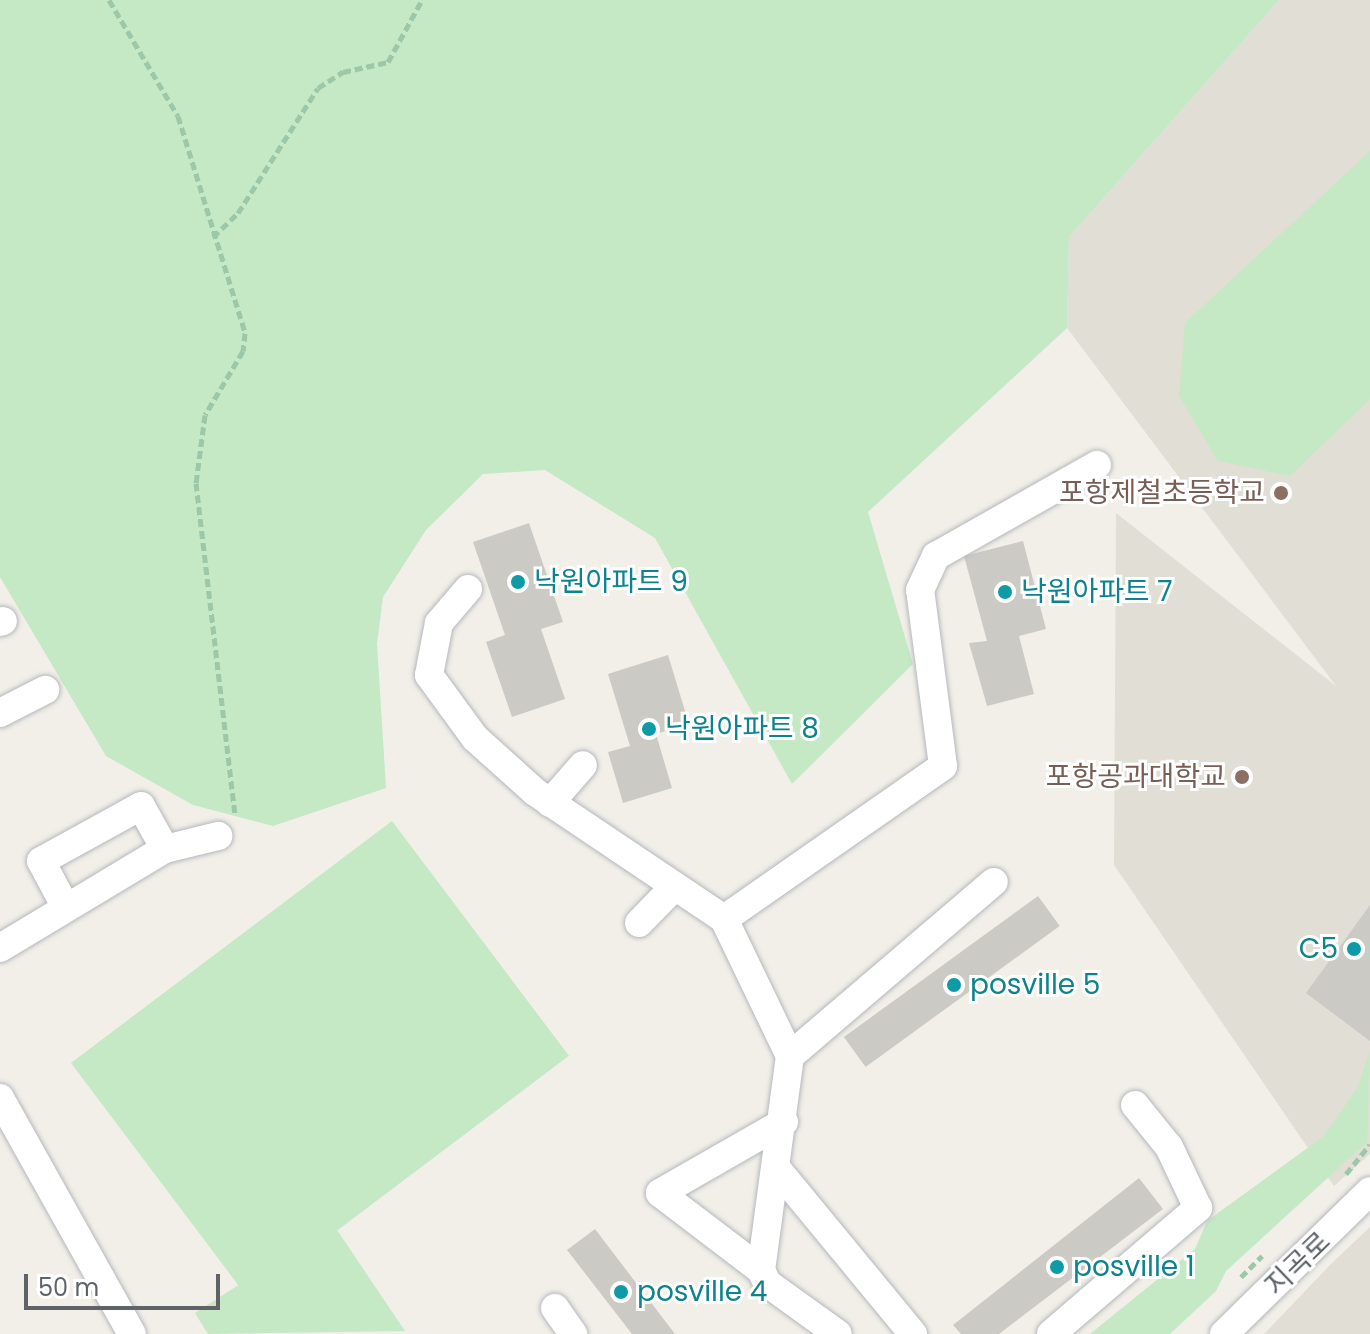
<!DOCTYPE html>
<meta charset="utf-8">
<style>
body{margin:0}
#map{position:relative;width:1370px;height:1334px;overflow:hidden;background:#f1efe8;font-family:Poppins,"Noto Sans KR",sans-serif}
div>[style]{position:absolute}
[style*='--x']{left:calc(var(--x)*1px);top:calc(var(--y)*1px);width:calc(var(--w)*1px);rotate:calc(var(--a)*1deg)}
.education>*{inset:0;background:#e1ded6}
.green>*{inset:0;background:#c5e8c5;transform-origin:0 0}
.building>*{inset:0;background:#cccac5;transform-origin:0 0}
.path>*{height:5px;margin-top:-2.5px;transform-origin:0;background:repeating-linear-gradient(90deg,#9cc7a9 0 8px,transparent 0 12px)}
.roads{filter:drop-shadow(0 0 2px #b5b8bc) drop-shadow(0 0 2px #b5b8bc)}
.minor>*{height:28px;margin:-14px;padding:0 14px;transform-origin:14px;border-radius:14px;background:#fff}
.dots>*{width:22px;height:22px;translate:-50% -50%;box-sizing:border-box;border:4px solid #fff;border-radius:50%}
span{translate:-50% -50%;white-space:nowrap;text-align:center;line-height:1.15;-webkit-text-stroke:6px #fff;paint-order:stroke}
.education-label{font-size:28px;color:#785e54}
.right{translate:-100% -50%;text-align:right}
.culture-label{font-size:28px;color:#0d838f}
.left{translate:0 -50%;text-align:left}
.street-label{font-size:28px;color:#5f6368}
.scale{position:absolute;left:24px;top:1274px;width:196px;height:36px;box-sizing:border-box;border:4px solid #5f6368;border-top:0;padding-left:10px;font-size:24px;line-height:28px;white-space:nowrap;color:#5f6368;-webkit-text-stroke:6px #fff;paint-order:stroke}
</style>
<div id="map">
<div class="education">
<div style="clip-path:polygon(1279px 0,1370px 0,1370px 1154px,1334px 1186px,1114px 865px,1116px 513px,1336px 686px,1067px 328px,1069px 237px)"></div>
<div style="clip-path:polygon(1370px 1227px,1370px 1334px,1264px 1334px,1331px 1264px)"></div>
</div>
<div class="green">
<div style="clip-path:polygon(0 0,1279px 0,1069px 237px,1067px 328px,868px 512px,913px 664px,792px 784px,655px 538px,545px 470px,483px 474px,426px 530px,383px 597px,377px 644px,386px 788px,273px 826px,193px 805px,106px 756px,0 577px)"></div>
<div style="clip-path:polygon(1370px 151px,1370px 399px,1290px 476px,1218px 461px,1179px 396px,1185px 323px)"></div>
<div style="left:392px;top:821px;width:294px;height:402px;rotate:53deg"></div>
<div style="clip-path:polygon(1370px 1050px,1367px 1142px,1226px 1271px,1216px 1291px,1170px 1334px,1090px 1334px,1195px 1249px,1207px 1221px,1324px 1136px,1358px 1087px)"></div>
<div style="clip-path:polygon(333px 1224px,405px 1331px,208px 1334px,195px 1313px)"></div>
</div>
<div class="building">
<div style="clip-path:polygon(529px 523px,563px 622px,541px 629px,565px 699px,512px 717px,486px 642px,505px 635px,473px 542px)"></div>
<div style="clip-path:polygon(1023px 541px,1046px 629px,1019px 636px,1034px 694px,987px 706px,969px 643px,987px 641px,964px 556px)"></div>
<div style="clip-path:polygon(668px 655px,689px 724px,656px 734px,672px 788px,623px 803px,608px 752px,630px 746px,608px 674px)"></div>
<div style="left:1038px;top:896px;width:37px;height:240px;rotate:54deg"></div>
<div style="clip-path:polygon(1370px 905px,1370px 1041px,1306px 993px)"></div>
<div style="clip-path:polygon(1139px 1178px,1163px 1209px,999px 1334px,961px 1334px,953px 1325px)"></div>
<div style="clip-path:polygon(595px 1229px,675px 1334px,632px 1334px,567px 1250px)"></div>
</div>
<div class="path">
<div style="--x:109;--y:0;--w:135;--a:59.3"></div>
<div style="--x:178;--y:116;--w:227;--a:72.8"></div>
<div style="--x:245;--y:333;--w:18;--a:96"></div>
<div style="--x:243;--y:351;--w:74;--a:120.7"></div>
<div style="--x:205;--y:415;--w:69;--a:97.5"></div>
<div style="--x:196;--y:483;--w:335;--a:83.3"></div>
<div style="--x:213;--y:237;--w:35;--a:-44"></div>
<div style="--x:238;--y:213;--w:148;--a:-57.4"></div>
<div style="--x:318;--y:88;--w:30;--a:-33"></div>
<div style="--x:343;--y:72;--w:46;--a:-12.5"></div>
<div style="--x:388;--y:62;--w:71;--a:-61.3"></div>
<div style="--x:1346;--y:1174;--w:38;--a:-51"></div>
<div style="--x:1241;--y:1277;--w:30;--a:-45"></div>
</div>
<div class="roads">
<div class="minor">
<div style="--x:468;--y:589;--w:45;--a:130.5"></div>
<div style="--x:439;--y:623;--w:53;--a:100.9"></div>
<div style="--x:429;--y:675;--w:78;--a:53.9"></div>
<div style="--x:475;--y:738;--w:81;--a:42"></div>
<div style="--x:535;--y:792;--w:228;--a:33.9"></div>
<div style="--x:724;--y:919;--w:152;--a:64.3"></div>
<div style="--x:790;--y:1056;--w:216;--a:97.7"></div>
<div style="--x:761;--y:1270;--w:14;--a:65"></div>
<div style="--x:767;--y:1283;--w:87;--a:35.7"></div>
<div style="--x:0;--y:622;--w:3;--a:-18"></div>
<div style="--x:0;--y:713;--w:51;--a:-27.1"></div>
<div style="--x:550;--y:803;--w:50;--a:-49"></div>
<div style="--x:165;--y:849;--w:55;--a:-13.8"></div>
<div style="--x:724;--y:919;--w:267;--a:-34.9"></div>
<div style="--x:943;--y:766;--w:177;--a:-97.4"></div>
<div style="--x:920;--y:590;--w:38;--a:-65"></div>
<div style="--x:936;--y:556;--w:185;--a:-29.5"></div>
<div style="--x:639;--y:923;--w:49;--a:-45.8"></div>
<div style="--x:0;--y:948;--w:192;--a:-31"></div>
<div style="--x:165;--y:849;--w:49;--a:-119.2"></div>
<div style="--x:141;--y:806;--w:114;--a:151.2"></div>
<div style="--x:41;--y:861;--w:49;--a:61.9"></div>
<div style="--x:790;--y:1056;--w:268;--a:-40.5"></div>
<div style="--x:0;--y:1098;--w:270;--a:60.8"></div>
<div style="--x:777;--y:1169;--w:214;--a:50.5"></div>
<div style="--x:761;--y:1270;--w:127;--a:-142.7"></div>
<div style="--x:660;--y:1193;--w:143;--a:-29.8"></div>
<div style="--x:555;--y:1308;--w:32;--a:55"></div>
<div style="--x:1051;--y:1334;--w:194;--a:-40.6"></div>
<div style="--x:1198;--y:1208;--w:68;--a:-115.4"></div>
<div style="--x:1169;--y:1147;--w:54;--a:-129"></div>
<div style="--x:1224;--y:1334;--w:204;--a:-44.4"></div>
</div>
</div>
<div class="dots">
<div style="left:1281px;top:493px;background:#8d6e63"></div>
<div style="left:518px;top:582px;background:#0f9aa8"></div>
<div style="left:1005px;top:592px;background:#0f9aa8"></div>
<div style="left:649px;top:729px;background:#0f9aa8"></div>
<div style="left:1242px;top:777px;background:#8d6e63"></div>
<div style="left:1354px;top:949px;background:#0f9aa8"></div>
<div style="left:954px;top:985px;background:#0f9aa8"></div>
<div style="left:1057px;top:1267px;background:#0f9aa8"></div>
<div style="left:621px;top:1292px;background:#0f9aa8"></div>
</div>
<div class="education-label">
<span class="right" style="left:1265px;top:493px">포항제철초등학교</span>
<span class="right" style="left:1226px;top:777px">포항공과대학교</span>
</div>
<div class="culture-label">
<span class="left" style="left:534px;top:582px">낙원아파트 9</span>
<span class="left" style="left:1021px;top:592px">낙원아파트 7</span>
<span class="left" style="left:665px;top:729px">낙원아파트 8</span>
<span class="right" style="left:1338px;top:949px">C5</span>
<span class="left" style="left:970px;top:985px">posville 5</span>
<span class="left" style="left:1073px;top:1267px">posville 1</span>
<span class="left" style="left:637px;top:1292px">posville 4</span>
</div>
<div class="street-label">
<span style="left:1298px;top:1264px;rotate:-44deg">지곡로</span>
</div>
<div class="scale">50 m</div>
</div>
